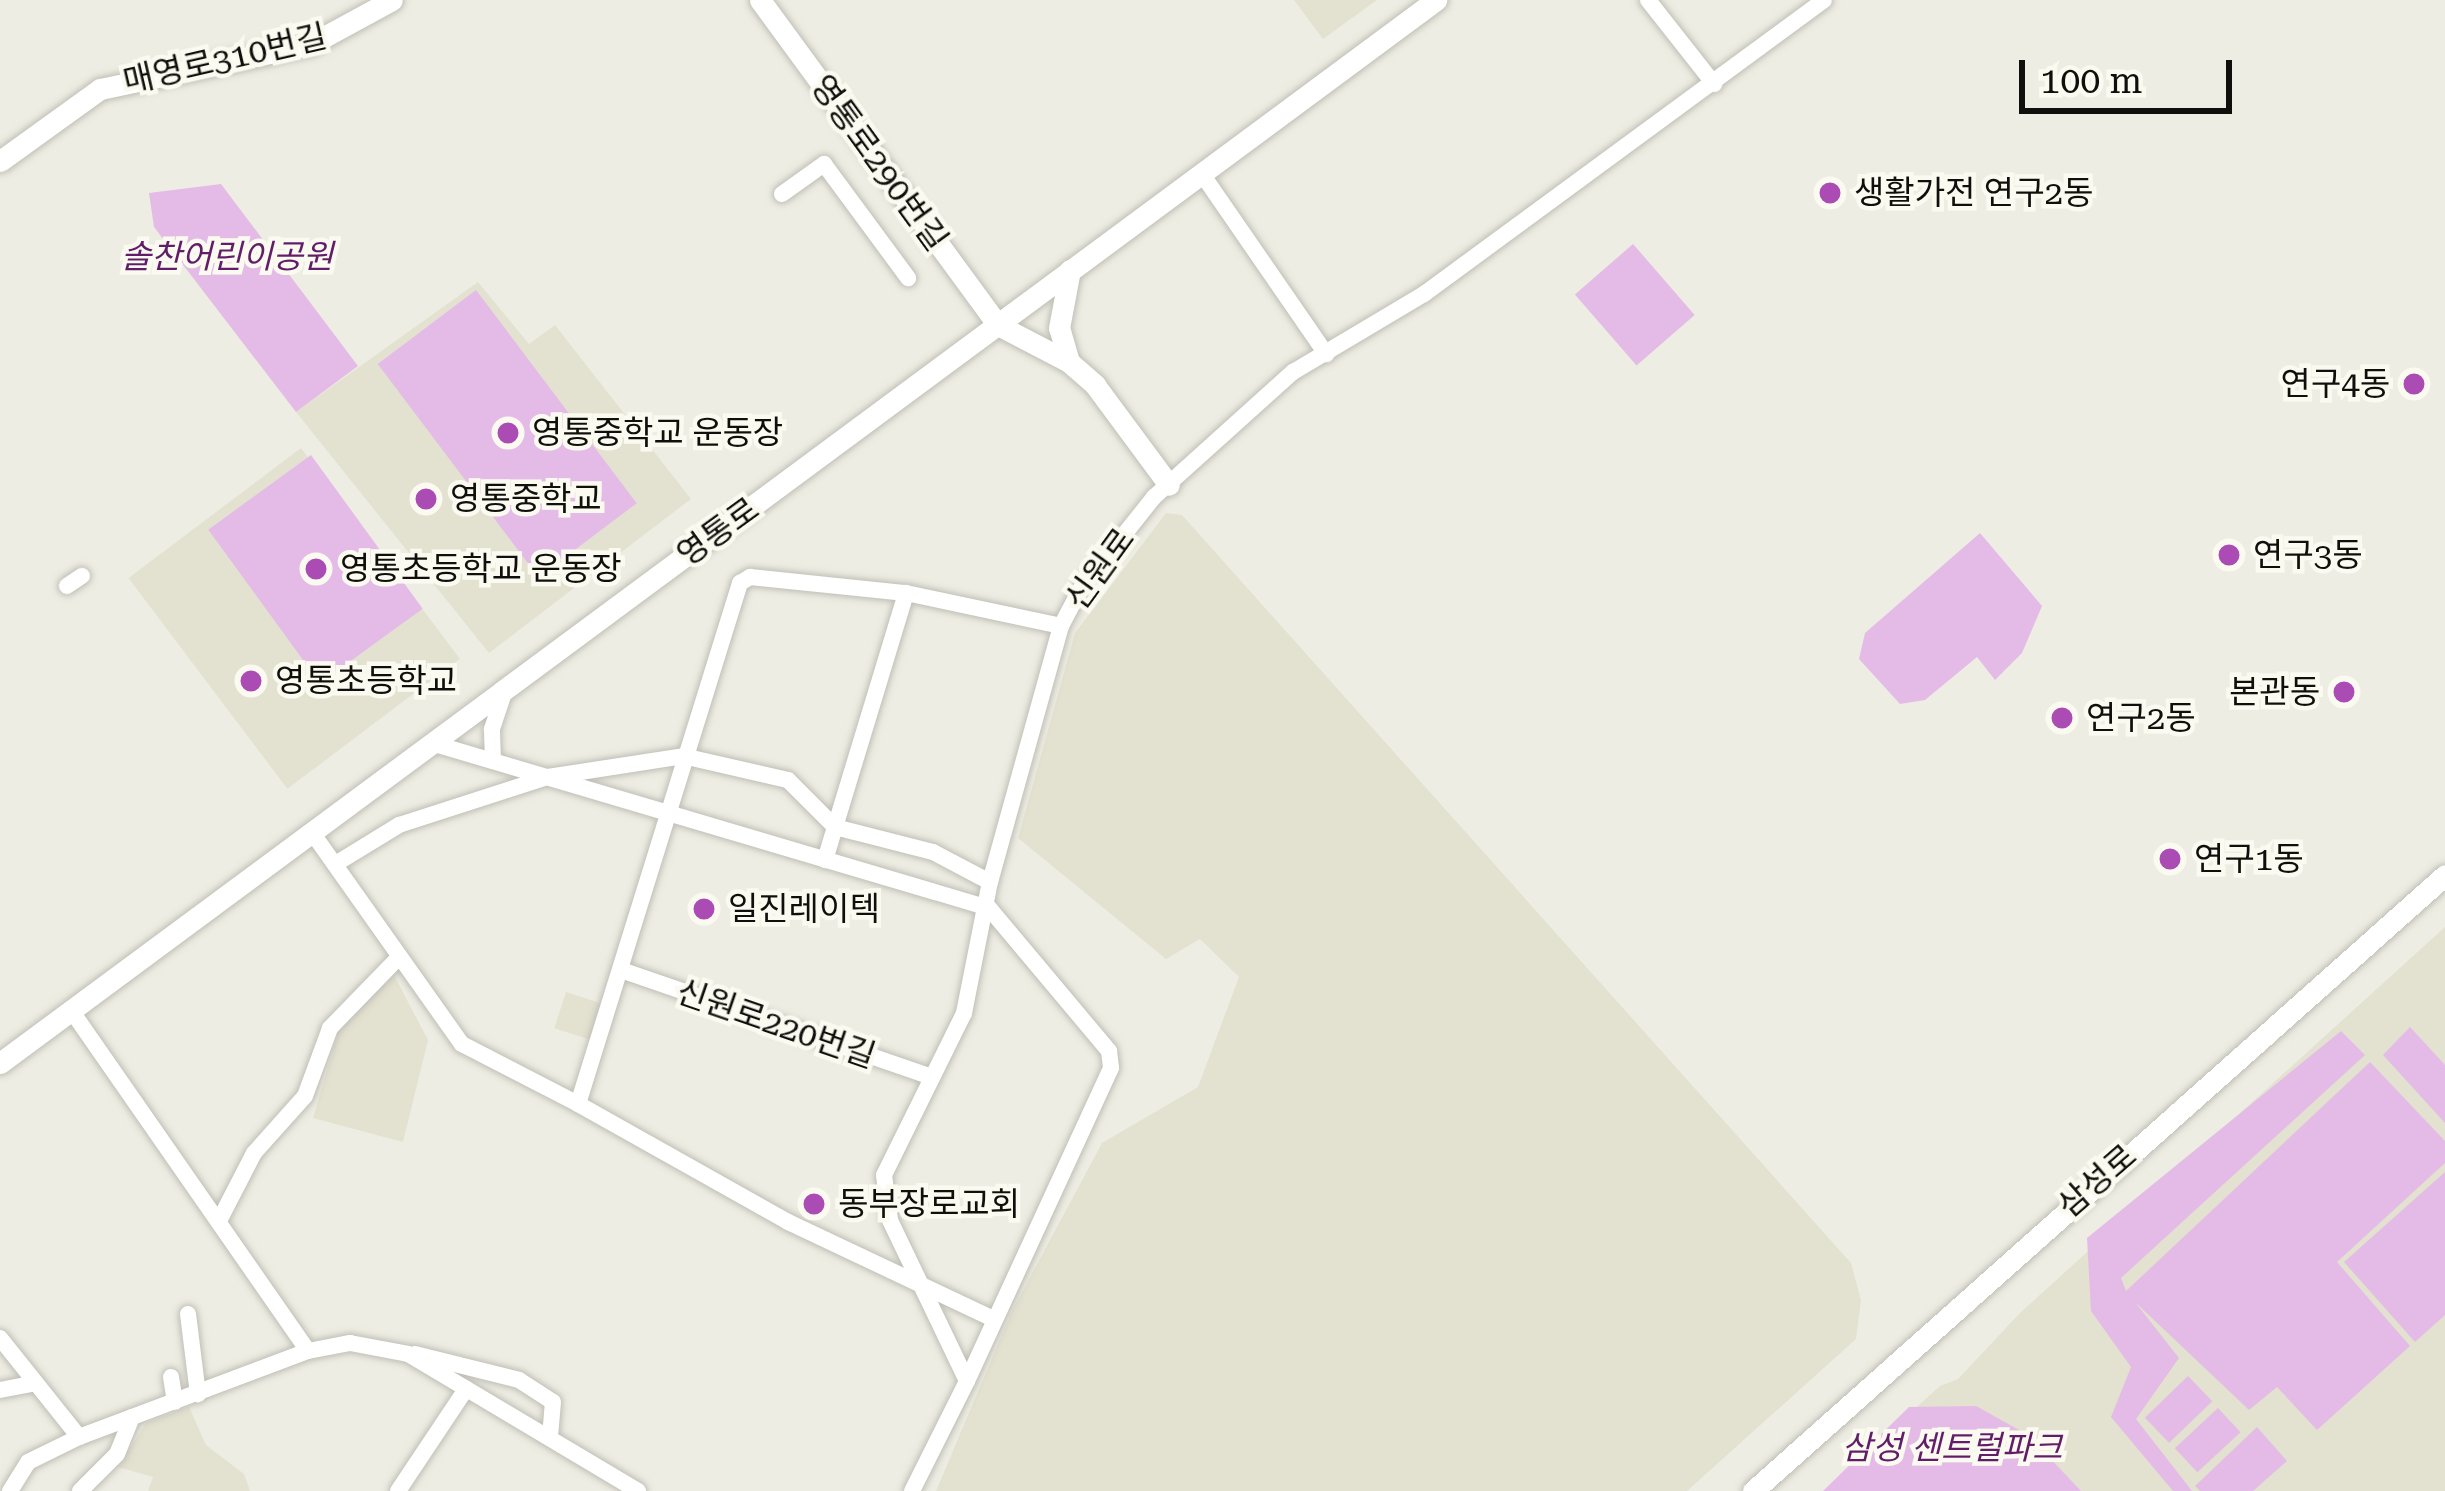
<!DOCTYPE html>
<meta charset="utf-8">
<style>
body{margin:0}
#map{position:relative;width:2445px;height:1491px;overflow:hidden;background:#eeede3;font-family:"Roboto Serif","Noto Sans KR",serif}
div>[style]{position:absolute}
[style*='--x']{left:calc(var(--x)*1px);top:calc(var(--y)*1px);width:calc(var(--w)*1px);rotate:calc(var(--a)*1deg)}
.built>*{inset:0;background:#e3e1d0;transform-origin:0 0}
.green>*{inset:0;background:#e4bbe7;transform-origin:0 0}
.roads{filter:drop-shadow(0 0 3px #c0bfb6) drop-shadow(0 0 3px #c0bfb6)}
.minor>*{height:16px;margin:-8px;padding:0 8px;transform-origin:8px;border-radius:8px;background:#fff}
.tertiary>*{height:21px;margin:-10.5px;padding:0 10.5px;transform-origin:10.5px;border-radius:10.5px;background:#fff}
.dots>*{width:33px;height:33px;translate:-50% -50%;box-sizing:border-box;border:6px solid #fbfaf0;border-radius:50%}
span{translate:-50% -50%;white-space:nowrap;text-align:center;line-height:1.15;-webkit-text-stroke:9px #fbfaf0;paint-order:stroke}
.street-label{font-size:33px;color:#100f0c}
.poi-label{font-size:33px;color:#100f0c}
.left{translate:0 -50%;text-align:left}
.right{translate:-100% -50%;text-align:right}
.park-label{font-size:33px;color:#621d69;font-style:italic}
.scale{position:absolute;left:2019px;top:60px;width:213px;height:54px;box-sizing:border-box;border:6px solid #100f0c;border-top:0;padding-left:15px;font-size:36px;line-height:42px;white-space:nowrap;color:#100f0c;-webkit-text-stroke:9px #fbfaf0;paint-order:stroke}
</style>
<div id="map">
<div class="built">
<div style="clip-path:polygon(1294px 0,1377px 0,1323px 39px)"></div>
<div style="clip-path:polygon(478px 282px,529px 344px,555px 325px,691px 499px,489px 653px,296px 412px)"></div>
<div style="left:301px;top:448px;width:264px;height:216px;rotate:53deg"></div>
<div style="clip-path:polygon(1166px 513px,1182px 515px,1851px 1263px,1861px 1300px,1856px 1339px,1687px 1491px,936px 1491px,1012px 1311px,1102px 1143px,1198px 1087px,1239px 977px,1200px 939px,1166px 959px,1018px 838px,1075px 633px)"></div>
<div style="clip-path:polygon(2445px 927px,2445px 1491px,1824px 1491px,1940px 1386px,1958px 1379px,2020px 1313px)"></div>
<div style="clip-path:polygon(394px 975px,428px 1040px,403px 1142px,313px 1118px,341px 1023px)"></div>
<div style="left:566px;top:992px;width:41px;height:38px;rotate:18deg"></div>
<div style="clip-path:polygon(189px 1407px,206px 1445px,244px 1474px,250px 1491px,148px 1491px,153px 1477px,118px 1467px,146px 1423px)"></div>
</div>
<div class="green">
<div style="clip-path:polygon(221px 184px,358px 366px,296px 412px,154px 227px,149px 193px)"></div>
<div style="left:1633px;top:244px;width:94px;height:77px;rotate:49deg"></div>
<div style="left:476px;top:290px;width:267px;height:123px;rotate:53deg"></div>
<div style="left:311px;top:455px;width:190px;height:127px;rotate:54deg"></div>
<div style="clip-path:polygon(1980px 533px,2042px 606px,2022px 653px,1995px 680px,1977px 657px,1925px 700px,1900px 704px,1859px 659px,1865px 633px)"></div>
<div style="clip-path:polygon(2410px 1027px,2445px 1065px,2445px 1123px,2383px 1055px)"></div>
<div style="clip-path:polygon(2341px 1031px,2365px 1055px,2121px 1278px,2126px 1291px,2370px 1062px,2445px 1141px,2445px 1163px,2337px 1262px,2410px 1346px,2317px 1430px,2277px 1387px,2249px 1410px,2135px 1302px,2179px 1358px,2136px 1419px,2192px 1491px,2173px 1491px,2111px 1417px,2131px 1367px,2091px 1311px,2087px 1238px)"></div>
<div style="clip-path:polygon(2445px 1172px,2445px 1315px,2415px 1342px,2344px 1262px)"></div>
<div style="left:2188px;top:1376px;width:35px;height:60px;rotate:46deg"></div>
<div style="clip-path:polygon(1976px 1406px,2028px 1435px,2081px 1491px,1823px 1491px,1909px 1407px)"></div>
<div style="left:2218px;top:1408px;width:33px;height:59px;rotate:47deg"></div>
<div style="clip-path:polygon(2257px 1427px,2287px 1461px,2253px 1491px,2200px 1491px,2195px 1486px)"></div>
</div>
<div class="roads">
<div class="minor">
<div style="--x:1648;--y:0;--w:107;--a:51.8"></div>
<div style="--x:1202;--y:174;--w:219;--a:55.4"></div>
<div style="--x:782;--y:194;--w:52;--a:-35.5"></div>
<div style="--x:824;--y:164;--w:142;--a:53.6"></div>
<div style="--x:67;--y:586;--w:18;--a:-34"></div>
<div style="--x:435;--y:744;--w:578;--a:16.49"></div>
<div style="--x:989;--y:908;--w:187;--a:50"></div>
<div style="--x:1109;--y:1051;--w:17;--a:83"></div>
<div style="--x:1111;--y:1068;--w:345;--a:114.7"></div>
<div style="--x:493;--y:761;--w:32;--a:-92"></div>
<div style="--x:492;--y:729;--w:41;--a:-71.6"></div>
<div style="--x:311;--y:831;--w:261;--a:54.7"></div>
<div style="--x:462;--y:1044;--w:131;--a:27.3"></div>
<div style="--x:578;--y:1104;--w:546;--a:-72.73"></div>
<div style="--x:740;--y:583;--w:12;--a:-31"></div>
<div style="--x:750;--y:577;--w:157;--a:5.9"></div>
<div style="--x:906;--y:593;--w:158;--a:12"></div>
<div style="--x:825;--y:860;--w:279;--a:-73.1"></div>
<div style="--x:337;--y:863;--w:73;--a:-31.5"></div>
<div style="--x:399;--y:825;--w:157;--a:-17.9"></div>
<div style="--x:548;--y:777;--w:137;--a:-8.8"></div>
<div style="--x:683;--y:756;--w:108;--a:12.9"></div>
<div style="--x:788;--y:780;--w:66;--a:45"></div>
<div style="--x:835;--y:827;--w:101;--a:14.3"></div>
<div style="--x:933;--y:852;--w:64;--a:27.8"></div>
<div style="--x:621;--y:970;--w:328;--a:19"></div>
<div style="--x:71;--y:1010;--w:415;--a:55.2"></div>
<div style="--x:578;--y:1104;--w:241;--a:29.3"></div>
<div style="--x:788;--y:1222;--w:225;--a:25.3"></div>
<div style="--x:221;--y:1217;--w:72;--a:-62.7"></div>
<div style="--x:254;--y:1153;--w:76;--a:-48.2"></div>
<div style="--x:305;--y:1096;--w:72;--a:-69.8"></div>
<div style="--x:330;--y:1028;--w:99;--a:-45.8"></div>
<div style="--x:188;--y:1314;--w:81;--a:82.9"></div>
<div style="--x:0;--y:1338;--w:127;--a:51.4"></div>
<div style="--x:415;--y:1354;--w:107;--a:14"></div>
<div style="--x:519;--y:1380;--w:40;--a:32.9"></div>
<div style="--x:553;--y:1402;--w:35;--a:95"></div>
<div style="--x:171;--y:1377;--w:25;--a:81"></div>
<div style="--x:0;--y:1390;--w:31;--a:-11"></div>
<div style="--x:10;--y:1491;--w:34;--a:-58"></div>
<div style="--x:28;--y:1462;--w:57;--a:-26.1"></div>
<div style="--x:79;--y:1437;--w:245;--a:-20.6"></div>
<div style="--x:308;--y:1351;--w:43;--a:-10.8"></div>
<div style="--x:350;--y:1343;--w:59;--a:10.7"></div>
<div style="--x:408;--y:1354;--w:268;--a:30.8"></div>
<div style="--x:80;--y:1491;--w:52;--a:-45"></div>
<div style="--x:117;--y:1454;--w:40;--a:-68"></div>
<div style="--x:398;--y:1491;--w:123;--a:-56.3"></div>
<div style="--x:912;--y:1491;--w:123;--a:-63.4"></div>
<div style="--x:967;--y:1381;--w:178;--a:-115.6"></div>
<div style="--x:890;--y:1220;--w:45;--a:-97.6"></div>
<div style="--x:884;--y:1175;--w:181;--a:-63.7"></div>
<div style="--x:964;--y:1013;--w:134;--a:-78.8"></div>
<div style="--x:990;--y:882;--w:266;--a:-74.5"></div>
<div style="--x:1061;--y:626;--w:41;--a:-62.2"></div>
<div style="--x:1080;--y:590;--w:119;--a:-51.5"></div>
<div style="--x:1154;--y:497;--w:187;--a:-42"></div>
<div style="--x:1293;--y:372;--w:152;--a:-30.8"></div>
<div style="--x:1424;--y:294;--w:496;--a:-36.3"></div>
</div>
<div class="tertiary">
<div style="--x:760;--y:0;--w:403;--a:53.8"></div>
<div style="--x:998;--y:325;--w:80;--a:27.5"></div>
<div style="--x:1069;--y:362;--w:35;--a:41"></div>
<div style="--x:1095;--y:385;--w:124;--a:53.5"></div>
<div style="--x:0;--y:161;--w:123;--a:-35.8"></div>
<div style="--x:100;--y:89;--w:216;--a:-12"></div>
<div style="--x:311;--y:44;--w:92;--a:-28.5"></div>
<div style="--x:1069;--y:362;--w:35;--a:-106"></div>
<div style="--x:1059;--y:328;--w:59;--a:-79.3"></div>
<div style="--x:0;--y:1063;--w:1787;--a:-36.51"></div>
<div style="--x:1753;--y:1491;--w:926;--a:-41.67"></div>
</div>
</div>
<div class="dots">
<div style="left:1830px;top:193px;background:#ab4cb4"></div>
<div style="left:2414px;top:384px;background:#ab4cb4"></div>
<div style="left:508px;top:433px;background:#ab4cb4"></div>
<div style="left:426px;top:499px;background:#ab4cb4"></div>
<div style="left:2229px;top:555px;background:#ab4cb4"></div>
<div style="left:316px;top:569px;background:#ab4cb4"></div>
<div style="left:251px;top:681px;background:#ab4cb4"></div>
<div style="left:2344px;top:692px;background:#ab4cb4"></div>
<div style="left:2062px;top:718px;background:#ab4cb4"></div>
<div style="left:2170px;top:859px;background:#ab4cb4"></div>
<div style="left:704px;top:909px;background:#ab4cb4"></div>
<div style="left:814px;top:1204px;background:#ab4cb4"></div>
</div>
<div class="street-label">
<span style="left:225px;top:59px;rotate:-13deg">매영로310번길</span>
<span style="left:879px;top:163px;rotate:54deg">영통로290번길</span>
<span style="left:718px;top:532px;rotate:-36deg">영통로</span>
<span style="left:1100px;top:569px;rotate:-54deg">신원로</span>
<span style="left:776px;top:1024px;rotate:19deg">신원로220번길</span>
<span style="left:2097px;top:1181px;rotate:-41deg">삼성로</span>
</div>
<div class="poi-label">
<span class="left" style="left:1854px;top:193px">생활가전 연구2동</span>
<span class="right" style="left:2390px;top:384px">연구4동</span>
<span class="left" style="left:532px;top:433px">영통중학교 운동장</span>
<span class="left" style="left:450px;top:499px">영통중학교</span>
<span class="left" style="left:2253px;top:555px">연구3동</span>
<span class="left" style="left:340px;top:569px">영통초등학교 운동장</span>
<span class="left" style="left:275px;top:681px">영통초등학교</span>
<span class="right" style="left:2320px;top:692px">본관동</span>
<span class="left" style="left:2086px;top:718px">연구2동</span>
<span class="left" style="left:2194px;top:859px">연구1동</span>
<span class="left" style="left:728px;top:909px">일진레이텍</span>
<span class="left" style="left:838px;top:1204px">동부장로교회</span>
</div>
<div class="park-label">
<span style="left:227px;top:257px">솔찬어린이공원</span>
<span style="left:1952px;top:1448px">삼성 센트럴파크</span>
</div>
<div class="scale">100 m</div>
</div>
